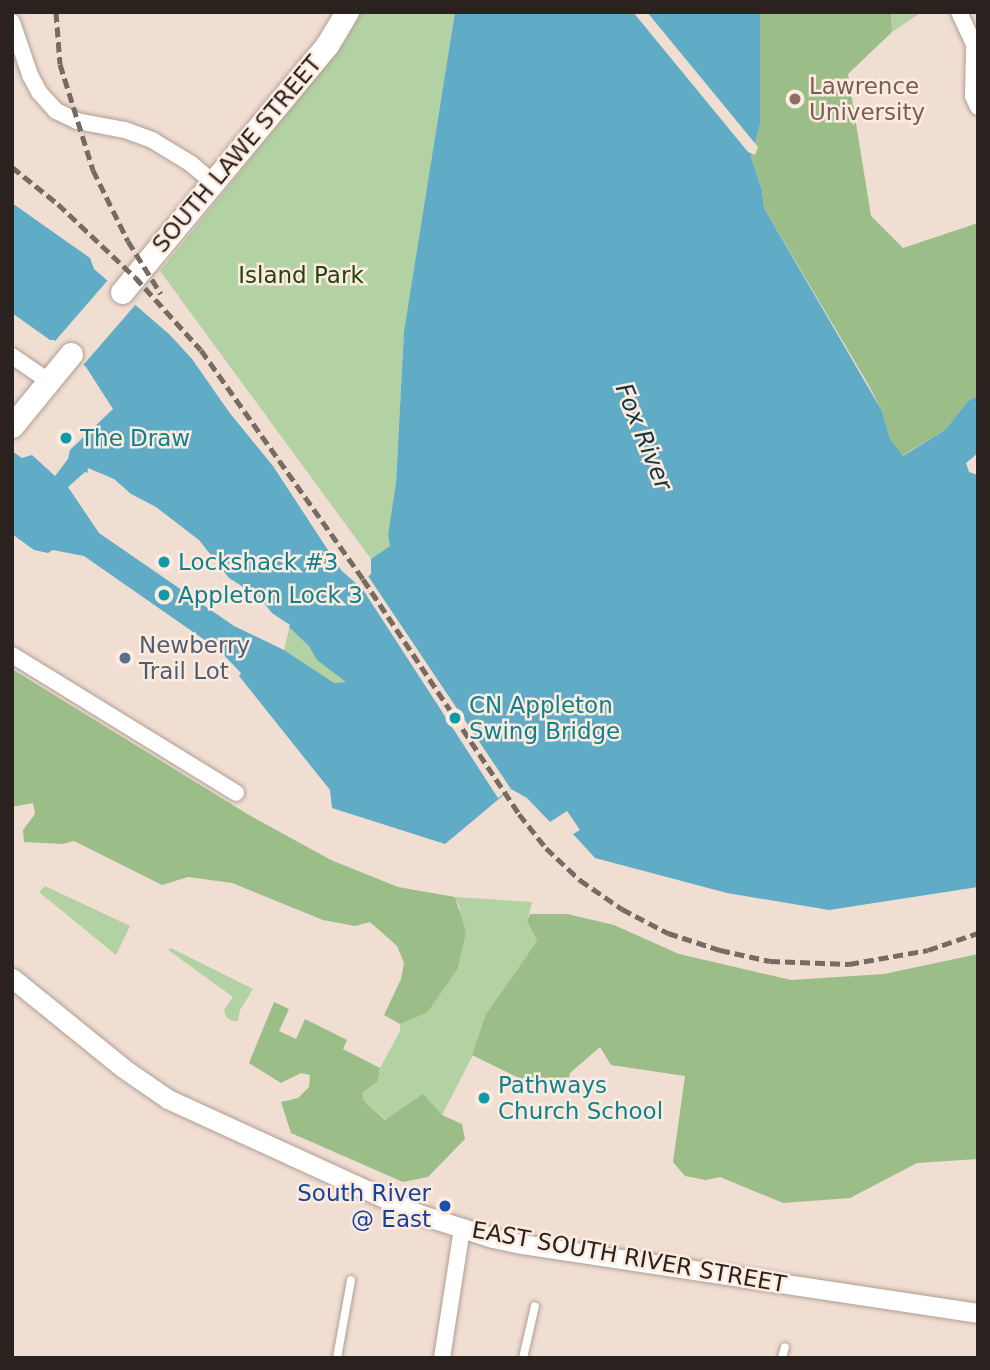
<!DOCTYPE html>
<style>
body{margin:0}
#map{position:relative;width:990px;height:1370px;overflow:hidden;background:#f1ded2;font-family:"DejaVu Sans",sans-serif}
div>[style]{position:absolute}
[style*='--x']{left:calc(var(--x)*1px);top:calc(var(--y)*1px);width:calc(var(--w)*1px);rotate:calc(var(--a)*1deg)}
.green>*{inset:0;background:#b3d2a3}
.forest>*{inset:0;background:#9bbe89}
.water>*{inset:0;background:#60abc5}
.pier>*{inset:0;background:#f1ded2;transform-origin:0 0}
.roads{filter:drop-shadow(0 0 2px #b09e93) drop-shadow(0 0 2px #b09e93)}
.service>*{height:8px;margin:-4px;padding:0 4px;transform-origin:4px;border-radius:4px;background:#fff}
.minor>*{height:16px;margin:-8px;padding:0 8px;transform-origin:8px;border-radius:8px;background:#fff}
.tertiary>*{height:19px;margin:-9.5px;padding:0 9.5px;transform-origin:9.5px;border-radius:9.5px;background:#fff}
.secondary>*{height:23px;margin:-11.5px;padding:0 11.5px;transform-origin:11.5px;border-radius:11.5px;background:#fff}
.rail>*{height:5px;margin-top:-2.5px;transform-origin:0;background:repeating-linear-gradient(90deg,#766a63 0 10px,transparent 0 15px)}
.dots>*{width:19px;height:19px;translate:-50% -50%;box-sizing:border-box;border:4px solid #feebdf;border-radius:50%}
span{translate:-50% -50%;white-space:nowrap;text-align:center;line-height:1.15;-webkit-text-stroke:5px #feebdf;paint-order:stroke}
.education-label{font-size:23px;color:#785e54}
.left{translate:0 -50%;text-align:left}
.street-label{font-size:23px;color:#29221e}
.park-label{font-size:23px;color:#23440b}
.culture-label{font-size:23px;color:#0d838f}
.service-label{font-size:23px;color:#4e5e75}
.transit-label{font-size:23px;color:#164399}
.right{translate:-100% -50%;text-align:right}
.water-label{font-size:24px;color:#133642;font-style:italic}
.frame{position:absolute;inset:0;border:14px solid #29221e;pointer-events:none}
</style>
<div id="map">
<div class="green">
<div style="clip-path:polygon(359px 12px,455px 12px,404px 331px,396px 483px,388px 534px,390px 546px,371px 559px,160px 271px,347px 39px)"></div>
<div style="clip-path:polygon(891px 12px,922px 12px,892px 32px)"></div>
<div style="clip-path:polygon(290px 625px,332px 666px,360px 698px,283px 654px)"></div>
<div style="clip-path:polygon(45px 886px,130px 926px,116px 955px,39px 892px)"></div>
<div style="clip-path:polygon(455px 897px,532px 902px,527px 921px,537px 941px,486px 1014px,474px 1053px,442px 1115px,393px 1115px,386px 1120px,364px 1101px,362px 1093px,378px 1081px,380px 1068px,400px 1031px,400px 1024px,427px 1013px,460px 908px)"></div>
<div style="clip-path:polygon(171px 948px,253px 989px,240px 1010px,238px 1021px,232px 1021px,226px 1017px,224px 1010px,233px 997px,168px 950px)"></div>
</div>
<div class="forest">
<div style="clip-path:polygon(760px 12px,891px 12px,892px 32px,848px 74px,871px 216px,903px 248px,978px 223px,978px 396px,968px 401px,945px 430px,902px 456px,890px 439px,882px 411px,868px 384px,764px 208px,762px 190px,751px 157px,760px 125px)"></div>
<div style="clip-path:polygon(12px 669px,249px 815px,331px 860px,398px 887px,455px 897px,466px 932px,458px 968px,427px 1013px,400px 1024px,384px 1015px,401px 979px,404px 963px,397px 946px,370px 922px,355px 926px,323px 920px,232px 883px,188px 877px,162px 885px,74px 841px,63px 844px,24px 842px,23px 830px,35px 814px,33px 803px,12px 807px)"></div>
<div style="clip-path:polygon(530px 914px,567px 914px,614px 925px,679px 954px,791px 980px,884px 974px,978px 954px,978px 1159px,917px 1163px,850px 1198px,783px 1203px,720px 1177px,706px 1180px,685px 1176px,673px 1162px,685px 1076px,611px 1065px,600px 1047px,570px 1073px,567px 1087px,547px 1082px,525px 1081px,472px 1055px,486px 1014px,537px 941px,527px 921px)"></div>
<div style="clip-path:polygon(274px 1002px,289px 1009px,279px 1031px,296px 1039px,305px 1019px,347px 1040px,343px 1049px,380px 1068px,378px 1081px,362px 1093px,364px 1101px,385px 1120px,423px 1094px,442px 1115px,462px 1124px,465px 1139px,428px 1177px,403px 1182px,291px 1133px,281px 1102px,298px 1098px,309px 1087px,310px 1075px,301px 1073px,281px 1083px,249px 1063px)"></div>
</div>
<div class="water">
<div style="clip-path:polygon(evenodd,455px 12px,760px 12px,760px 125px,751px 157px,762px 190px,764px 208px,882px 411px,890px 439px,903px 456px,945px 430px,968px 401px,978px 396px,978px 453px,966px 463px,969px 472px,978px 475px,978px 887px,829px 910px,727px 893px,595px 858px,573px 834px,580px 830px,567px 811px,550px 822px,527px 798px,511px 789px,445px 844px,332px 808px,330px 790px,239px 676px,241px 673px,219px 650px,84px 556px,53px 550px,48px 553px,34px 550px,12px 534px,12px 451px,22px 458px,32px 455px,55px 476px,68px 459px,70px 450px,113px 409px,86px 367px,54px 340px,50px 340px,12px 313px,12px 203px,90px 258px,94px 269px,170px 335px,192px 359px,229px 412px,273px 466px,341px 570px,358px 585px,371px 574px,371px 559px,390px 546px,388px 534px,396px 483px,404px 331px,455px 12px,85px 472px,108px 480px,209px 557px,218px 577px,256px 598px,264px 611px,290px 628px,309px 646px,317px 660px,346px 682px,334px 683px,284px 650px,234px 626px,99px 533px,68px 487px,85px 472px)"></div>
</div>
<div class="pier">
<div style="clip-path:polygon(633px 12px,647px 12px,758px 147px,755px 155px,748px 152px)"></div>
<div style="left:108px;top:280px;width:37px;height:81px;rotate:41deg"></div>
<div style="clip-path:polygon(88px 468px,114px 479px,131px 494px,156px 507px,199px 540px,229px 578px,259px 597px,272px 613px,290px 625px,288px 630px,263px 614px,254px 601px,218px 577px,206px 560px,169px 528px,133px 507px,108px 483px,87px 475px)"></div>
<div style="clip-path:polygon(368px 576px,511px 789px,498px 798px,358px 582px)"></div>
</div>
<div class="roads">
<div class="service">
<div style="--x:337;--y:1358;--w:79;--a:-79.8"></div>
<div style="--x:523;--y:1358;--w:53;--a:-77"></div>
<div style="--x:782;--y:1358;--w:11;--a:-75"></div>
</div>
<div class="minor">
<div style="--x:959;--y:12;--w:45;--a:65.1"></div>
<div style="--x:12;--y:22;--w:56;--a:71.2"></div>
<div style="--x:30;--y:75;--w:19;--a:62"></div>
<div style="--x:39;--y:92;--w:25;--a:48"></div>
<div style="--x:56;--y:111;--w:23;--a:25"></div>
<div style="--x:77;--y:121;--w:49;--a:10.6"></div>
<div style="--x:125;--y:130;--w:29;--a:20"></div>
<div style="--x:152;--y:140;--w:44;--a:31.2"></div>
<div style="--x:190;--y:163;--w:30;--a:40"></div>
<div style="--x:974;--y:50;--w:46;--a:91.2"></div>
<div style="--x:973;--y:96;--w:12;--a:66"></div>
<div style="--x:12;--y:356;--w:46;--a:34.4"></div>
<div style="--x:12;--y:655;--w:263;--a:31.6"></div>
<div style="--x:442;--y:1358;--w:131;--a:-81.2"></div>
</div>
<div class="tertiary">
<div style="--x:12;--y:978;--w:143;--a:39"></div>
<div style="--x:123;--y:1068;--w:55;--a:34.6"></div>
<div style="--x:168;--y:1099;--w:276;--a:24.6"></div>
<div style="--x:419;--y:1214;--w:78;--a:18"></div>
<div style="--x:493;--y:1238;--w:30;--a:12"></div>
<div style="--x:522;--y:1244;--w:461;--a:8.6"></div>
</div>
<div class="secondary">
<div style="--x:122;--y:292;--w:321;--a:-50.3"></div>
<div style="--x:327;--y:45;--w:39;--a:-59"></div>
<div style="--x:12;--y:426;--w:93;--a:-50.7"></div>
</div>
</div>
<div class="rail">
<div style="--x:56;--y:12;--w:52;--a:85.6"></div>
<div style="--x:60;--y:64;--w:111;--a:72.7"></div>
<div style="--x:93;--y:170;--w:79;--a:63.8"></div>
<div style="--x:128;--y:241;--w:62;--a:58.1"></div>
<div style="--x:12;--y:167;--w:59;--a:38.8"></div>
<div style="--x:58;--y:204;--w:106;--a:43.5"></div>
<div style="--x:135;--y:277;--w:98;--a:47.9"></div>
<div style="--x:201;--y:350;--w:281;--a:54.7"></div>
<div style="--x:363;--y:579;--w:282;--a:56.4"></div>
<div style="--x:519;--y:814;--w:43;--a:51.5"></div>
<div style="--x:546;--y:848;--w:47;--a:43.3"></div>
<div style="--x:580;--y:880;--w:51;--a:34.6"></div>
<div style="--x:622;--y:909;--w:52;--a:27.6"></div>
<div style="--x:668;--y:933;--w:55;--a:18.1"></div>
<div style="--x:720;--y:950;--w:51;--a:12.4"></div>
<div style="--x:770;--y:961;--w:79;--a:2.2"></div>
<div style="--x:849;--y:964;--w:80;--a:-10"></div>
<div style="--x:928;--y:950;--w:53;--a:-18.8"></div>
</div>
<div class="dots">
<div style="left:795px;top:99px;background:#8d6e63"></div>
<div style="left:66px;top:438px;background:#0f9aa8"></div>
<div style="left:164px;top:562px;background:#0f9aa8"></div>
<div style="left:164px;top:595px;background:#0f9aa8"></div>
<div style="left:125px;top:658px;background:#5c6f8a"></div>
<div style="left:455px;top:718px;background:#0f9aa8"></div>
<div style="left:484px;top:1098px;background:#0f9aa8"></div>
<div style="left:445px;top:1206px;background:#1a4fb4"></div>
</div>
<div class="education-label">
<span class="left" style="left:809px;top:99px">Lawrence<br>University</span>
</div>
<div class="street-label">
<span style="left:237px;top:154px;rotate:-50deg">SOUTH LAWE STREET</span>
<span style="left:629px;top:1257px;rotate:10deg">EAST SOUTH RIVER STREET</span>
</div>
<div class="park-label">
<span style="left:301px;top:275px">Island Park</span>
</div>
<div class="culture-label">
<span class="left" style="left:80px;top:438px">The Draw</span>
<span class="left" style="left:178px;top:562px">Lockshack #3</span>
<span class="left" style="left:178px;top:595px">Appleton Lock 3</span>
<span class="left" style="left:469px;top:718px">CN Appleton<br>Swing Bridge</span>
<span class="left" style="left:498px;top:1098px">Pathways<br>Church School</span>
</div>
<div class="service-label">
<span class="left" style="left:139px;top:658px">Newberry<br>Trail Lot</span>
</div>
<div class="transit-label">
<span class="right" style="left:431px;top:1206px">South River<br>@ East</span>
</div>
<div class="water-label">
<span style="left:643px;top:437px;rotate:68deg">Fox River</span>
</div>
<div class="frame"></div>
</div>
